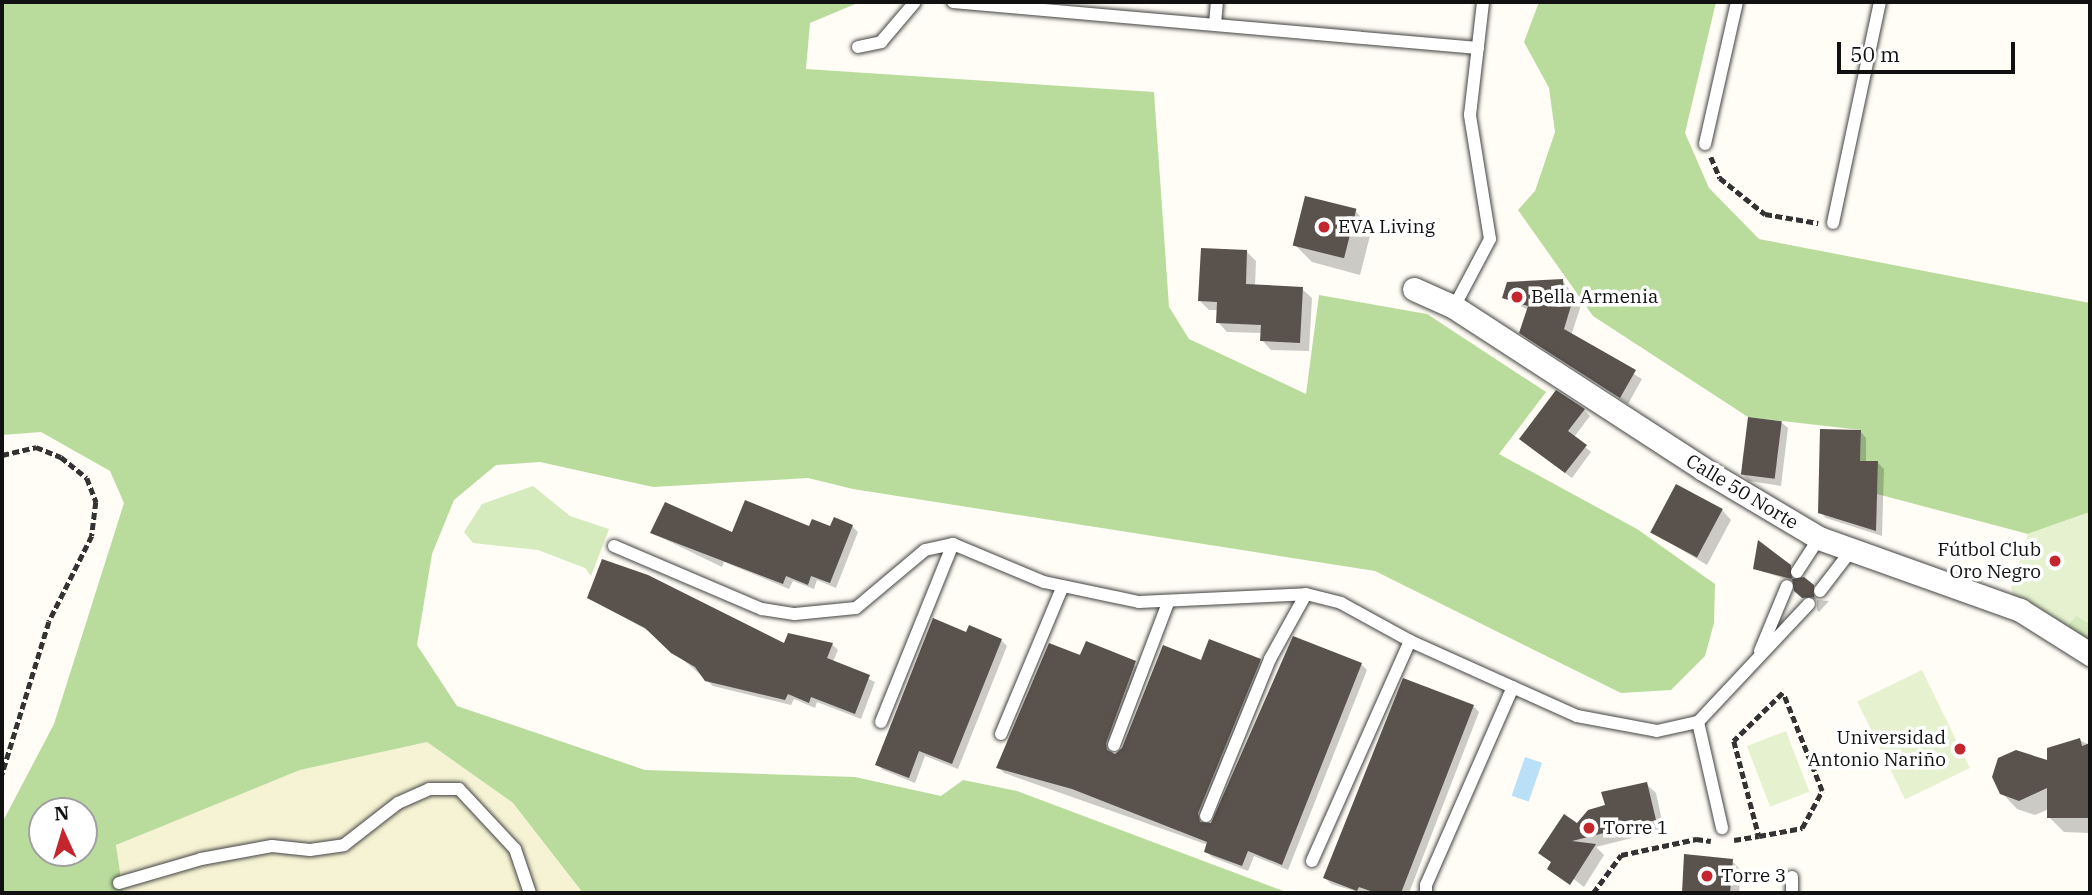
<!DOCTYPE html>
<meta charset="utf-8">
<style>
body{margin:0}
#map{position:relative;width:2092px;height:895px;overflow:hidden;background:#fffdf5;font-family:"IBM Plex Serif",serif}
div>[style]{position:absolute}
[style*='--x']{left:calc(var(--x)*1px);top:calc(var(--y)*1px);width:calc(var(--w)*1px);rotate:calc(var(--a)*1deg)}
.farmland>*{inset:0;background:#f6f3d4}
.green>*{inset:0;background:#d5ebbd}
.forest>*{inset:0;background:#b9dc9c}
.pitch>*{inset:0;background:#e6f2cf;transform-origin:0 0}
.water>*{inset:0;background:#b9e0f7;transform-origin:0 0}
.shadow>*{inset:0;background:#0003}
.building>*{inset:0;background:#5a524d;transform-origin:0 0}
.path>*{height:4.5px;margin-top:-2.25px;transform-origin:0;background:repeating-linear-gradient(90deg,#333 0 7px,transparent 0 10.5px)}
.roads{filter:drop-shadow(0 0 2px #444) drop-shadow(0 0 2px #444)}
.service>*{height:12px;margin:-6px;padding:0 6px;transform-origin:6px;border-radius:6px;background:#fff}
.minor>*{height:23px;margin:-11.5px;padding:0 11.5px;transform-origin:11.5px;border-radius:11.5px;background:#fff}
.dots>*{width:19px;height:19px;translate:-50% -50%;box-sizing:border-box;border:4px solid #fff;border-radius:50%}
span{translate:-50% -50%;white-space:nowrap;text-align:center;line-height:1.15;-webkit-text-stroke:7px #fff;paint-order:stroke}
.poi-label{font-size:19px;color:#111}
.left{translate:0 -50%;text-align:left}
.right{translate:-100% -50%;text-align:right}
.street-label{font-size:19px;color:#111}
.frame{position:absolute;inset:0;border:4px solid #111;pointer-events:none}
.north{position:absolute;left:28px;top:797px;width:70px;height:70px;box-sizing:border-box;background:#fff;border:2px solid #a0a0a0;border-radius:50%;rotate:356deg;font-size:19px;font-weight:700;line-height:28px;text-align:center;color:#111}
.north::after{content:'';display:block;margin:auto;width:24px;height:32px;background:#c4262e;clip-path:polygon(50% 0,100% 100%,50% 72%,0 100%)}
.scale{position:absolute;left:1837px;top:42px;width:178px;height:32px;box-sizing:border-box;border:4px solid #111;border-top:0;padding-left:9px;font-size:21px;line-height:24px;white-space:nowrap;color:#111;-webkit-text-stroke:5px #fff;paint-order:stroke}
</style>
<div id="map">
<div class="farmland">
<div style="clip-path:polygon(427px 742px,513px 803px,583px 893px,124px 893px,115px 845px,300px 770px)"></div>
</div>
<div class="green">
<div style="clip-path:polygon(533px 486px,570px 516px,609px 529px,591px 576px,585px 568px,538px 550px,473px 543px,464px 532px,482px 504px)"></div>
<div style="clip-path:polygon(2076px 615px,2090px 624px,2090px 643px,2067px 627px)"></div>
</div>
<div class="forest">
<div style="clip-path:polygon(evenodd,2px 2px,860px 2px,810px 23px,806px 69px,1154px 92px,1169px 307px,1189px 339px,1306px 394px,1319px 295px,1427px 314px,1546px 392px,1499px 454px,1637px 529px,1715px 584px,1714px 623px,1705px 656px,1671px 690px,1621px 693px,1375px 571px,853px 489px,808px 478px,653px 487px,540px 462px,496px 465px,454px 500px,432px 554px,417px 645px,457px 706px,645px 770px,855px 777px,941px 796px,963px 780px,1017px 791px,1289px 893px,583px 893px,513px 803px,427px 742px,300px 770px,116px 845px,123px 893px,2px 893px,2px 823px,54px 724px,124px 503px,110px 471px,41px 432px,2px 435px,2px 2px,42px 811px,84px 811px,84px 853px,42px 853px,42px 811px)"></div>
<div style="clip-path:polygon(1539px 2px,1716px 2px,1685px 133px,1709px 188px,1759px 239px,2090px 303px,2090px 512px,2028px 534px,1877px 494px,1878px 462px,1860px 461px,1861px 430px,1748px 417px,1593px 316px,1518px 210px,1535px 191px,1555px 132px,1549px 88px,1524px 42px)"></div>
</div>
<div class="pitch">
<div style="clip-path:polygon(2090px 512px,2090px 624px,2076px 616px,2067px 627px,2020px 610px,2011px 588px,2028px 534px)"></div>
<div style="left:1922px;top:670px;width:109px;height:72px;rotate:64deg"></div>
<div style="left:1786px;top:731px;width:65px;height:42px;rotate:69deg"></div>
</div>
<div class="water">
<div style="left:1525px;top:757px;width:18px;height:41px;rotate:19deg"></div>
</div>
<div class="shadow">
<div style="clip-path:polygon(1355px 211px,1372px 228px,1360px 275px,1312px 262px,1295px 245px)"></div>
<div style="clip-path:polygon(1247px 252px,1256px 261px,1255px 287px,1302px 289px,1312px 298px,1309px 351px,1271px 350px,1262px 340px,1262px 333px,1227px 332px,1218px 322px,1218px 310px,1209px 310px,1200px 301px)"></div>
<div style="clip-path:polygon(1563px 281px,1581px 305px,1571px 336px,1642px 379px,1628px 404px,1529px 340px,1521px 332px,1528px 310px,1504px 297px)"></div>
<div style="clip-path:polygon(1584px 410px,1590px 416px,1574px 437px,1591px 452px,1572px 478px,1527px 445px)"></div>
<div style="clip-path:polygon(1781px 422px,1788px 428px,1781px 486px,1749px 481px,1743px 475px)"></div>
<div style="clip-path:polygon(1860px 431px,1866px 438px,1866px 463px,1878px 463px,1884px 469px,1882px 536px,1826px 518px,1820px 512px)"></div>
<div style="clip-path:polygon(1722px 510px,1731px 520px,1707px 565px,1652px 532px)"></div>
<div style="clip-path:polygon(852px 526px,858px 532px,836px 588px,817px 580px,814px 589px,793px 581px,789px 589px,724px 562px,722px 567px,652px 533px,733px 534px)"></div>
<div style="clip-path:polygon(1790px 566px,1795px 580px,1815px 588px,1815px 599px,1807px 600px,1794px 582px,1755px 569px)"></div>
<div style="clip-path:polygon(589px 598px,785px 645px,832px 644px,838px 650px,833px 662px,875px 682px,861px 719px,817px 702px,815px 708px,794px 699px,791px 705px,713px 686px,654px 634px)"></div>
<div style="clip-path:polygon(1817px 600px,1829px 601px,1819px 612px,1817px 610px)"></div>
<div style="clip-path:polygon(967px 634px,1001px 640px,1007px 646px,958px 769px,925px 756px,915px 783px,883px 770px,877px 764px)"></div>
<div style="clip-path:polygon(1087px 644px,1142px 669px,1111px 750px,1115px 756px,1202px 662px,1260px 660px,1266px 666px,1203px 820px,1207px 827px,1361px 664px,1367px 670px,1288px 870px,1254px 856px,1248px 871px,1212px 857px,1206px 851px,1208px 845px,1004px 773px,998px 767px)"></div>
<div style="clip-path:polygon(1473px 706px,1479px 712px,1409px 893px,1361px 893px,1331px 884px,1325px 878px)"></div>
<div style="clip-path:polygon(2079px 740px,2090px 745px,2090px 833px,2064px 832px,2049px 817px,2049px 809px,2035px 815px,2017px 809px,2002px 793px)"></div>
<div style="clip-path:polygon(1646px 784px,1656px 793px,1664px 830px,1596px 847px,1604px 855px,1584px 887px,1540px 853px)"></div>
<div style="clip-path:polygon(1686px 856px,1732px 861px,1741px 870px,1739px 893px,1684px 893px)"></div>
</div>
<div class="building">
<div style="left:1305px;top:196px;width:53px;height:51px;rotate:14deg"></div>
<div style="clip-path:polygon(1201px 248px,1247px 250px,1246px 284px,1303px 287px,1300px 343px,1260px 341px,1261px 325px,1216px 323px,1217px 302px,1198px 301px)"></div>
<div style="clip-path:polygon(1563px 279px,1564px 293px,1574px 296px,1564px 329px,1636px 370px,1620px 398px,1519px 333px,1528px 306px,1502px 298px,1507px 282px)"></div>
<div style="clip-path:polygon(1556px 390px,1585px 409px,1568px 431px,1587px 445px,1565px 473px,1519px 439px)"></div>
<div style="left:1748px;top:417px;width:34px;height:58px;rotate:7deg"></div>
<div style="clip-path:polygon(1820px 429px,1861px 430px,1860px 461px,1878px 461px,1876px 531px,1818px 513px)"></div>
<div style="left:1676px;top:484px;width:53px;height:55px;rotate:28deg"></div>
<div style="clip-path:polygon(745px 500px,809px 526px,812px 519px,830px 526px,834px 517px,853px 525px,830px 583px,811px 576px,808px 585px,786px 576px,783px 584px,650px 533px,665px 502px,732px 532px)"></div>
<div style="clip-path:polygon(1758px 540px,1791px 565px,1792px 579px,1753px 569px)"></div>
<div style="clip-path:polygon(602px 559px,648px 575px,784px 643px,788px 633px,833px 643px,827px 658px,870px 675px,855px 714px,811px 697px,809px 703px,788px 694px,785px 700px,705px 681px,695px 667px,671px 653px,645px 628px,587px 598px)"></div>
<div style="clip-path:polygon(1804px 577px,1814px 585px,1814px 597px,1802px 598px,1794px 591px,1792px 579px)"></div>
<div style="clip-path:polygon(933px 618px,966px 632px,969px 625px,1002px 639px,952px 764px,919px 751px,909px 778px,875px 765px)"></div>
<div style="clip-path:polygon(1293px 636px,1362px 663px,1282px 865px,1248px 851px,1242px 866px,1204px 852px,1207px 842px,1072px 789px,996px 768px,1049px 643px,1080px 655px,1086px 641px,1136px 661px,1106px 743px,1107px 750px,1115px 754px,1122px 748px,1163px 645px,1201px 660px,1209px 639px,1261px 659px,1198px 813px,1200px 822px,1211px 823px)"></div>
<div style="clip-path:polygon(1403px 678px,1474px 705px,1401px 893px,1376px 893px,1359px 887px,1357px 891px,1323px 878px)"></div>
<div style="clip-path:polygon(2080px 738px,2082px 746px,2090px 743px,2090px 818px,2047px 818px,2047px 788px,2019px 801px,2000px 794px,1992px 777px,1998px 758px,2016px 750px,2047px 760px,2047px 748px)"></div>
<div style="clip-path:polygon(1647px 782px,1656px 820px,1572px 841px,1596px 844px,1570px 885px,1547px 869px,1551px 862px,1538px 853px,1564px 814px,1577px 823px,1588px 810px,1605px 805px,1601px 792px)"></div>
<div style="clip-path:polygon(1684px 854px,1733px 859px,1730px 893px,1682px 893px)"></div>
</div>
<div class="path">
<div style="--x:1711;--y:157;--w:23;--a:67"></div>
<div style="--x:1720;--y:178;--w:58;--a:38.7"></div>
<div style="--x:1765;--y:214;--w:54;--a:9.6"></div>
<div style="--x:2;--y:455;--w:35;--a:-13"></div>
<div style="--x:36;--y:447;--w:27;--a:22"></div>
<div style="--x:61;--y:457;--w:33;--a:39"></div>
<div style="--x:87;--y:478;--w:26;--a:69"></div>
<div style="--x:96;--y:502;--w:34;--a:97"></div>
<div style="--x:92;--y:536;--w:96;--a:116.6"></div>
<div style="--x:49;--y:622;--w:160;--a:107.1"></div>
<div style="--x:1734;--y:840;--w:25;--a:-9"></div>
<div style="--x:1759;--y:836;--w:44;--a:-10.5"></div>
<div style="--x:1802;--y:828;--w:42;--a:-61.6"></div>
<div style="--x:1822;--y:791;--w:105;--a:-111.7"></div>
<div style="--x:1783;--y:693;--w:69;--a:135.6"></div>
<div style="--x:1734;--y:741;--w:98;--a:75.3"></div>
<div style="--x:1593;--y:893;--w:47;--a:-53.6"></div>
<div style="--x:1621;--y:855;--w:77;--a:-12"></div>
<div style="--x:1696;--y:839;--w:15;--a:8"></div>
</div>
<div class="roads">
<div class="service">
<div style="--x:953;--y:2;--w:527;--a:5.01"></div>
<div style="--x:1215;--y:24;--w:22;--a:-85"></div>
<div style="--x:858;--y:47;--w:24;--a:-12"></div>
<div style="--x:881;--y:42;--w:52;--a:-49.6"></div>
<div style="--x:1705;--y:144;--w:146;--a:-77.3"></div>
<div style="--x:1833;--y:223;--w:226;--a:-78"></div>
<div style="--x:1454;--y:307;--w:77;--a:-62.1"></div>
<div style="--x:1490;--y:239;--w:126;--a:-99.2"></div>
<div style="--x:1470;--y:115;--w:114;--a:-83.4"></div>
<div style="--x:614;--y:546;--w:161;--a:23.1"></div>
<div style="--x:762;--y:609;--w:33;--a:9"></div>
<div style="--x:795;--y:614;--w:61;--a:-5.6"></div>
<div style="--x:856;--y:608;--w:90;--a:-40"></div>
<div style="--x:925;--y:550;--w:29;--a:-12"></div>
<div style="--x:953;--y:544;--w:99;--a:22.7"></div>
<div style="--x:1044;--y:582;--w:97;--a:11.9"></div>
<div style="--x:1139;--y:602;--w:167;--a:-2.7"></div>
<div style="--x:1306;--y:594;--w:36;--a:14"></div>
<div style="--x:1341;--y:603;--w:79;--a:28.8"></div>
<div style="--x:1410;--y:641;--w:183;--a:24.2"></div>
<div style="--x:1577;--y:716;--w:81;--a:10.6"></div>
<div style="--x:1657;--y:731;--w:42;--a:-12.4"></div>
<div style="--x:1698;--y:722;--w:162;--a:-46.8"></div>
<div style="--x:1797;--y:572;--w:40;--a:-57.1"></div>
<div style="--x:1820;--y:591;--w:49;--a:-52.4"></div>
<div style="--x:1760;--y:651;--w:70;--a:-67.4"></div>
<div style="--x:881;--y:722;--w:192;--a:-68"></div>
<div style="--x:1698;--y:722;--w:109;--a:77.2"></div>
<div style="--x:1001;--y:734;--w:160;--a:-67.3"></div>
<div style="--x:1114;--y:745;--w:152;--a:-69.2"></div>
<div style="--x:1206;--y:816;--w:170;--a:-67.8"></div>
<div style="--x:1270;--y:659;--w:74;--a:-61"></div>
<div style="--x:1312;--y:861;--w:241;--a:-66"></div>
<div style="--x:119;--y:883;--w:85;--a:-16.3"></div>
<div style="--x:201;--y:859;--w:72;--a:-10.4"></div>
<div style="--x:272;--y:846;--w:38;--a:6"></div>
<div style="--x:310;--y:850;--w:34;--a:-8"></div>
<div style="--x:344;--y:845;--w:68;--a:-37.9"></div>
<div style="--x:398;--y:803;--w:34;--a:-24"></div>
<div style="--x:429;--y:789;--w:30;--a:0"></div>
<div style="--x:459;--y:789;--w:82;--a:47"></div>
<div style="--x:515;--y:849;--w:46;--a:71.2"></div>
<div style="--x:1426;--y:893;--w:8;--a:-90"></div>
<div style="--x:1426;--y:885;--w:216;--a:-66.3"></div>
<div style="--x:1792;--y:893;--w:16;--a:-90"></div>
</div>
<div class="minor">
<div style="--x:1414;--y:289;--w:44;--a:24.2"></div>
<div style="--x:1454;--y:307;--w:297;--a:33"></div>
<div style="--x:1703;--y:469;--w:135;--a:30.7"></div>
<div style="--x:1819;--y:538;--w:214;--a:19.7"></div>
<div style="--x:2020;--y:610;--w:83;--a:32.2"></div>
</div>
</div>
<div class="dots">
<div style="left:1324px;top:227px;background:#c4262e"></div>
<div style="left:1517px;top:297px;background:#c4262e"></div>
<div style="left:2055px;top:561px;background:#c4262e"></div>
<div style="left:1960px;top:749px;background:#c4262e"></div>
<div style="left:1589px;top:828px;background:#c4262e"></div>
<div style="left:1707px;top:876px;background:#c4262e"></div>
</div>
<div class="poi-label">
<span class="left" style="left:1338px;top:227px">EVA Living</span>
<span class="left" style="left:1531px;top:297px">Bella Armenia</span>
<span class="right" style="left:2041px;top:561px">Fútbol Club<br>Oro Negro</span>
<span class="right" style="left:1946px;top:749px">Universidad<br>Antonio Nariño</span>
<span class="left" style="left:1603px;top:828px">Torre 1</span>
<span class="left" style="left:1721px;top:876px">Torre 3</span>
</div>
<div class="street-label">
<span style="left:1742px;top:492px;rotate:31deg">Calle 50 Norte</span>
</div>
<div class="frame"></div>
<div class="north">N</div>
<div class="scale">50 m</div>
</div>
